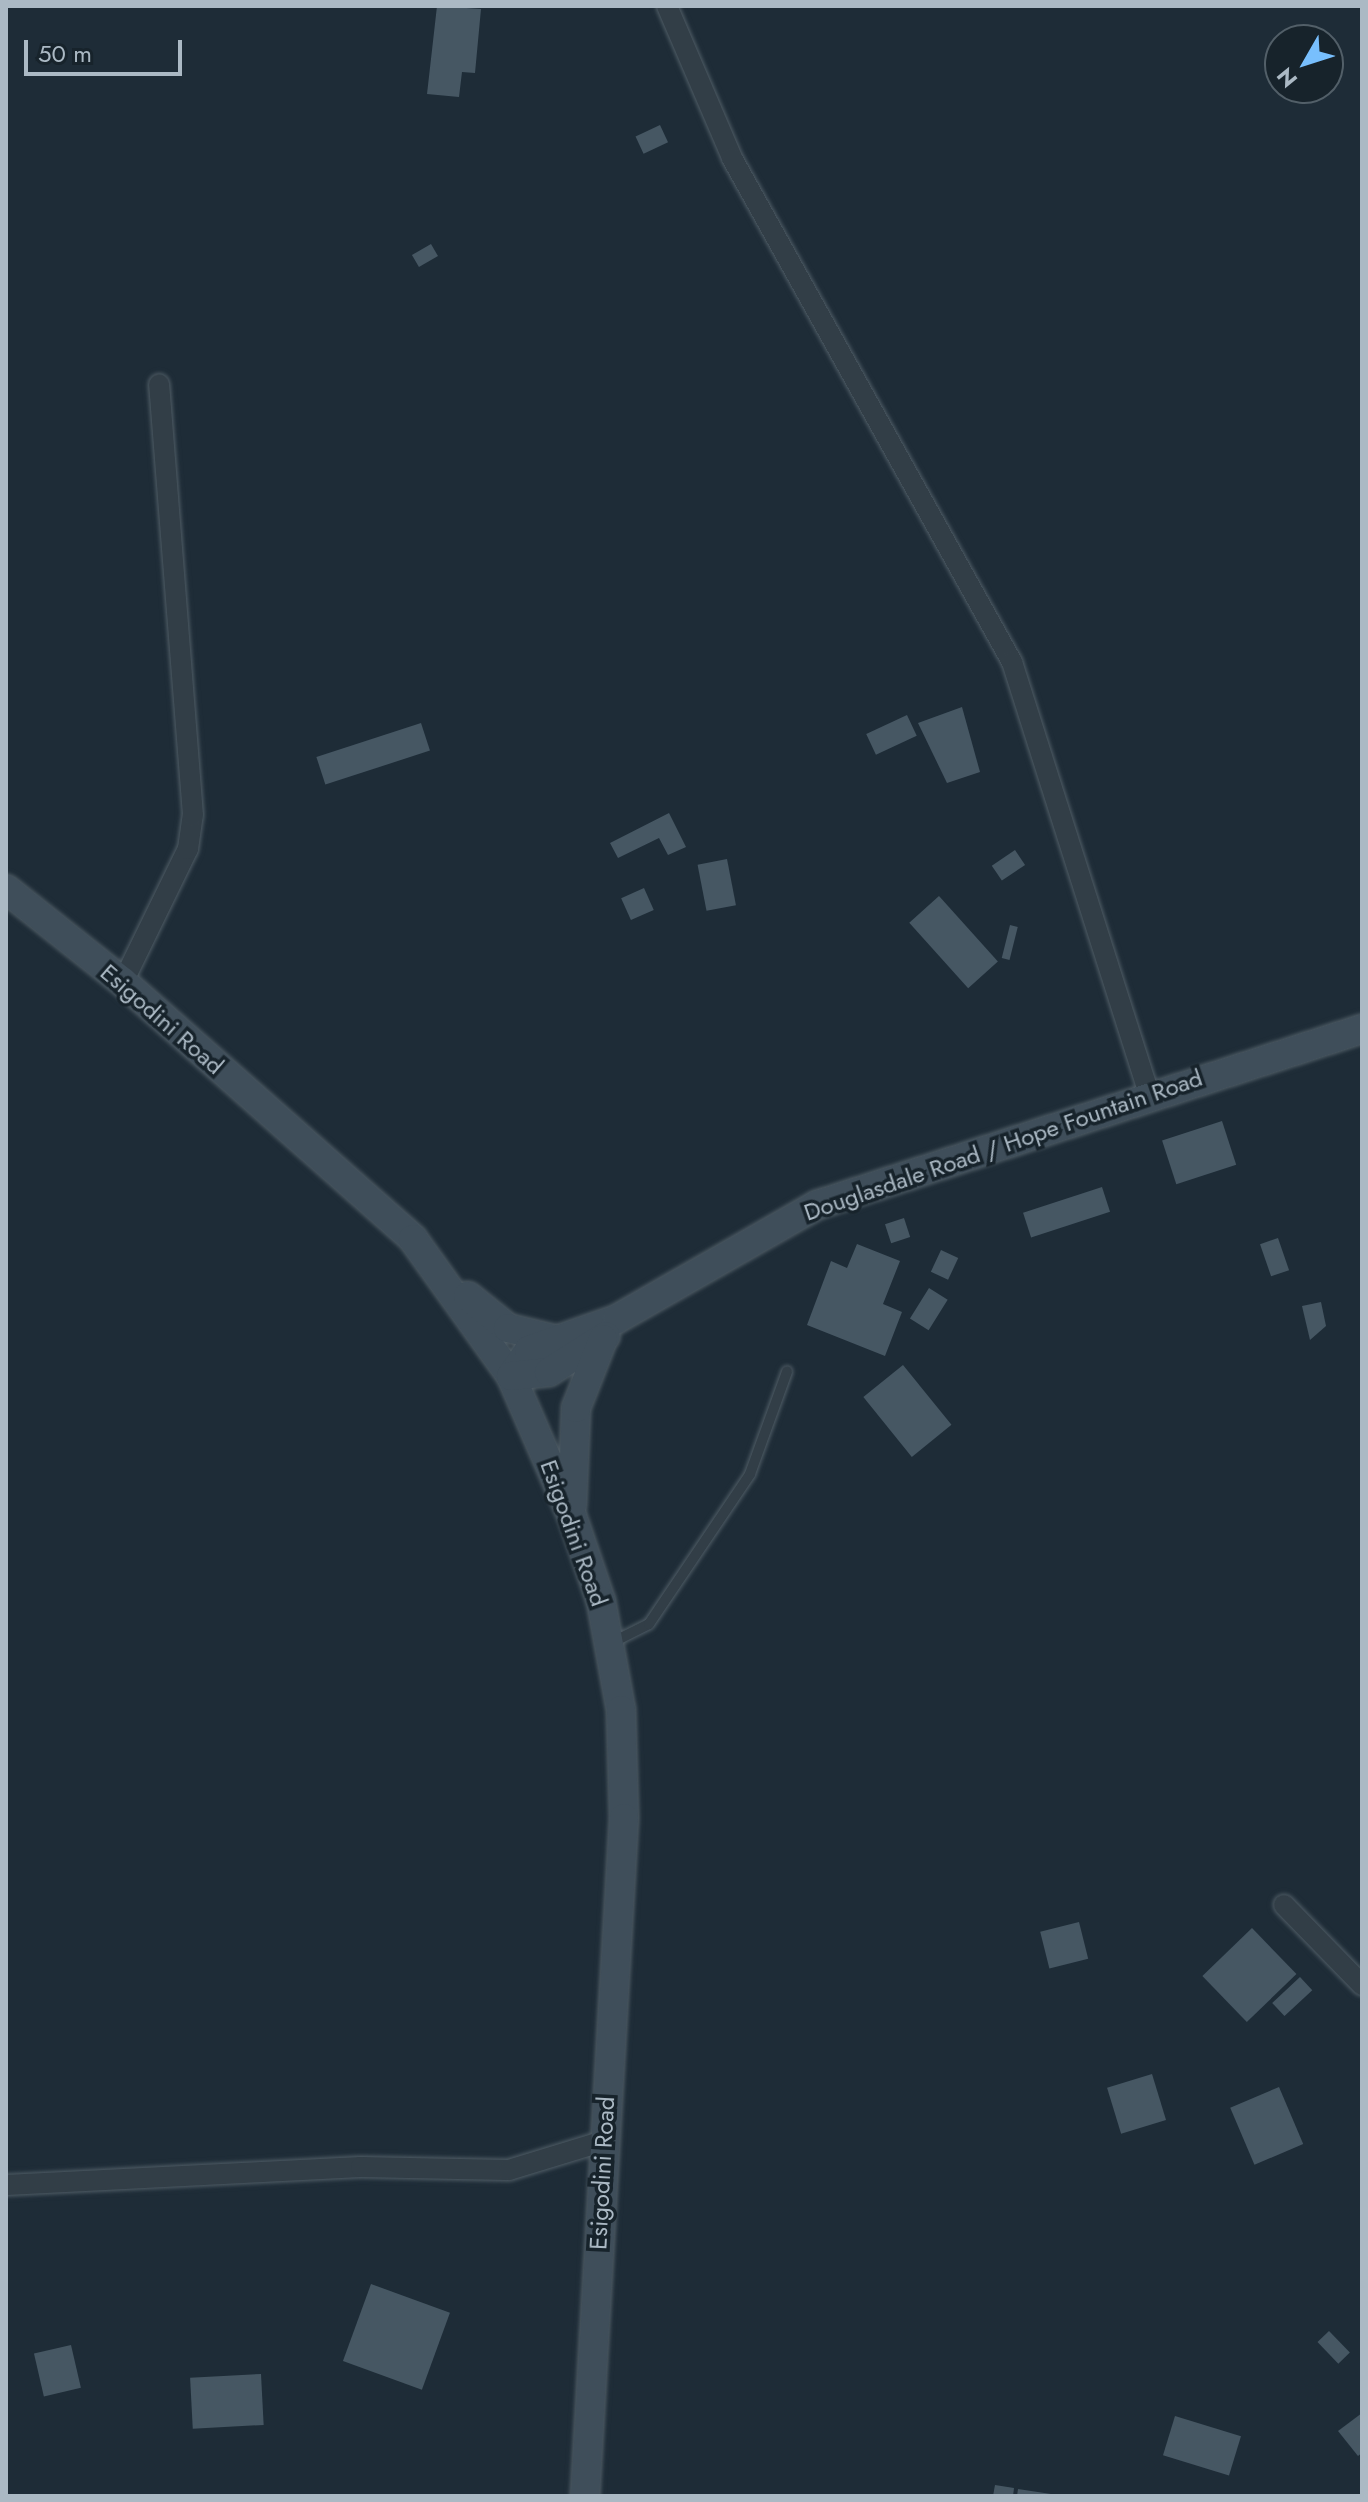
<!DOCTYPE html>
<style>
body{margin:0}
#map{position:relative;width:1368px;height:2502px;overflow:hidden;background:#1e2c37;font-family:Jost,sans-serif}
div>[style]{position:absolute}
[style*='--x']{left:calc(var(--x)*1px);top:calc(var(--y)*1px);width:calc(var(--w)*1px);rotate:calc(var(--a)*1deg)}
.building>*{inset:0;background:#465763;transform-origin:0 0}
.roads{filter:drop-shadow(0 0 2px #4f5c65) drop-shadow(0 0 2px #4f5c65)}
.service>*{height:10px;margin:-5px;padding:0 5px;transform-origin:5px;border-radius:5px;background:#323e47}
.minor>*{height:20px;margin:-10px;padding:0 10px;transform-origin:10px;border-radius:10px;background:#323e47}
.secondary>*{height:28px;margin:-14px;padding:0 14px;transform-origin:14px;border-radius:14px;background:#3f4e5a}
span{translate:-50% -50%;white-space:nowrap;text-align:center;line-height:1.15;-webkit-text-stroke:7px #17232b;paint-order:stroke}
.street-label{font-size:24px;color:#abb9c4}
.frame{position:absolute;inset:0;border:8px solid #abb9c4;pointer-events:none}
.north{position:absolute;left:1264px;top:24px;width:80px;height:80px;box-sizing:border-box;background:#17232b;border:2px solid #525f68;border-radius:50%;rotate:231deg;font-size:22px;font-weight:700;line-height:32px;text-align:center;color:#abb9c4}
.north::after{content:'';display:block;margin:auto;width:28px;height:36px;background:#78bffd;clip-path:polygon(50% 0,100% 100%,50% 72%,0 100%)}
.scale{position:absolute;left:24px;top:40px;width:158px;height:36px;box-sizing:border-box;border:4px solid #abb9c4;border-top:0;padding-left:10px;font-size:24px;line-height:28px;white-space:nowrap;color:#abb9c4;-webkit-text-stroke:6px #17232b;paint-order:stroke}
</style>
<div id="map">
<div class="building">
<div style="clip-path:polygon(437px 6px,481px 9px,475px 73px,462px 72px,459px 97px,427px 94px)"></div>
<div style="left:660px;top:125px;width:19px;height:27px;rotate:65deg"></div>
<div style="left:431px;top:244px;width:14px;height:22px;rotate:60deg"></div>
<div style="clip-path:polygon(962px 707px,980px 772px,947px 783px,918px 723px)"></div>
<div style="left:907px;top:715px;width:23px;height:45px;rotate:65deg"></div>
<div style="left:421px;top:723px;width:29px;height:110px;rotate:72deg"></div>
<div style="clip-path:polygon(669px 813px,686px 847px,668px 855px,659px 838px,618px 858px,610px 843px)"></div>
<div style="left:1015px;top:850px;width:18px;height:28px;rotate:56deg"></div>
<div style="left:727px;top:859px;width:47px;height:30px;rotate:79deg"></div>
<div style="left:644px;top:888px;width:24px;height:25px;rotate:66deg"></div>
<div style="left:939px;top:896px;width:88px;height:40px;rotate:48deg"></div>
<div style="left:1010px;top:925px;width:8px;height:34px;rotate:14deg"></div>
<div style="left:1222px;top:1121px;width:46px;height:63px;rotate:72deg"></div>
<div style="left:1102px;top:1187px;width:26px;height:83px;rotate:72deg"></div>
<div style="left:904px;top:1218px;width:20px;height:20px;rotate:72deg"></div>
<div style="left:1278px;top:1238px;width:34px;height:19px;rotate:71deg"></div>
<div style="clip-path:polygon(857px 1244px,900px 1261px,883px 1304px,902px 1312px,885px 1356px,807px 1325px,831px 1261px,847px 1268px)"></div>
<div style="left:941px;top:1250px;width:19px;height:24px;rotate:25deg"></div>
<div style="left:929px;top:1288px;width:22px;height:36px;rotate:32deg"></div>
<div style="clip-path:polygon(1321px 1302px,1326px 1326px,1310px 1340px,1302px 1306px)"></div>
<div style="left:903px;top:1365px;width:77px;height:51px;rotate:51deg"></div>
<div style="left:1079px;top:1922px;width:38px;height:40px;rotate:76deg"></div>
<div style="left:1252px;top:1928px;width:64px;height:69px;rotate:46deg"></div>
<div style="left:1300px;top:1977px;width:18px;height:38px;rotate:47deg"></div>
<div style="left:1152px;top:2074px;width:48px;height:47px;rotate:73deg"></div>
<div style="left:1279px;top:2087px;width:62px;height:53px;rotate:67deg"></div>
<div style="left:371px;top:2284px;width:84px;height:82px;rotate:20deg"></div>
<div style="left:1329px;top:2331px;width:30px;height:16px;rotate:46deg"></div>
<div style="left:71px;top:2345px;width:44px;height:38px;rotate:77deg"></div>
<div style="left:261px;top:2374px;width:51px;height:71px;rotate:87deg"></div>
<div style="clip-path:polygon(1362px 2413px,1362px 2453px,1358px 2456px,1338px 2431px)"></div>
<div style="left:1175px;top:2416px;width:69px;height:41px;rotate:17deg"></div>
<div style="clip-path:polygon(995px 2485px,1014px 2488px,1013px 2496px,993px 2496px)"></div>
<div style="clip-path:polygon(1018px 2489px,1051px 2494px,1051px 2496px,1017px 2496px)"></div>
</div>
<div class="roads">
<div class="service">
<div style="--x:611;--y:1643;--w:42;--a:-26.6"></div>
<div style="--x:649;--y:1624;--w:181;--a:-56"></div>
<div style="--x:750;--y:1474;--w:109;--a:-70.1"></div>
</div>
<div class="minor">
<div style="--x:667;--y:6;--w:165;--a:66.8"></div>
<div style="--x:732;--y:158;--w:577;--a:60.95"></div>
<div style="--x:1012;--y:662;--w:452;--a:72.4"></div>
<div style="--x:123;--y:982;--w:148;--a:-64"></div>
<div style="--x:188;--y:849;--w:34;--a:-82"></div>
<div style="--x:193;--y:815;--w:432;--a:-94.5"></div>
<div style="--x:1284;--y:1905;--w:112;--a:45.7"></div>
<div style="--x:6;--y:2185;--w:355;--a:-2.9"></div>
<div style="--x:361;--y:2167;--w:148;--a:1.2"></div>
<div style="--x:509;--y:2170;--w:99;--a:-17"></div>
</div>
<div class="secondary">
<div style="--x:6;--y:889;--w:149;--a:38.5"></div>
<div style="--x:123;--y:982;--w:387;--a:41.5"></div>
<div style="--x:413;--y:1239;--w:168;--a:54.4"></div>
<div style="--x:511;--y:1376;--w:153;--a:66.5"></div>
<div style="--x:572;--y:1516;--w:90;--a:71.2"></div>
<div style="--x:601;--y:1601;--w:111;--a:79.6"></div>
<div style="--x:621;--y:1710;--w:108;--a:88.4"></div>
<div style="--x:624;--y:1818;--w:679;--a:93.29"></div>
<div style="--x:468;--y:1296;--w:51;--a:38.7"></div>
<div style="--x:508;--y:1328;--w:46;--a:13.7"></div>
<div style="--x:511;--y:1376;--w:32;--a:-55"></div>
<div style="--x:529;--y:1350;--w:93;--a:-19.4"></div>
<div style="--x:617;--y:1319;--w:230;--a:-29.7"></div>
<div style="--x:817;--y:1205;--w:573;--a:-17.9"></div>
<div style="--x:511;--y:1376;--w:38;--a:-6"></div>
<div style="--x:549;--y:1372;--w:67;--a:-32.3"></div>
<div style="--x:572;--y:1505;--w:97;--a:-87.6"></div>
<div style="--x:576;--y:1408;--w:74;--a:-68.6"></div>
</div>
</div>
<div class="street-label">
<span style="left:162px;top:1019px;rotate:41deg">Esigodini Road</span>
<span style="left:1003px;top:1145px;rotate:-19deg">Douglasdale Road / Hope Fountain Road</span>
<span style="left:574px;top:1533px;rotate:70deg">Esigodini Road</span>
<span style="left:602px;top:2173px;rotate:-87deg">Esigodini Road</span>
</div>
<div class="frame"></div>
<div class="north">N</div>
<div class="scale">50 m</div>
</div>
